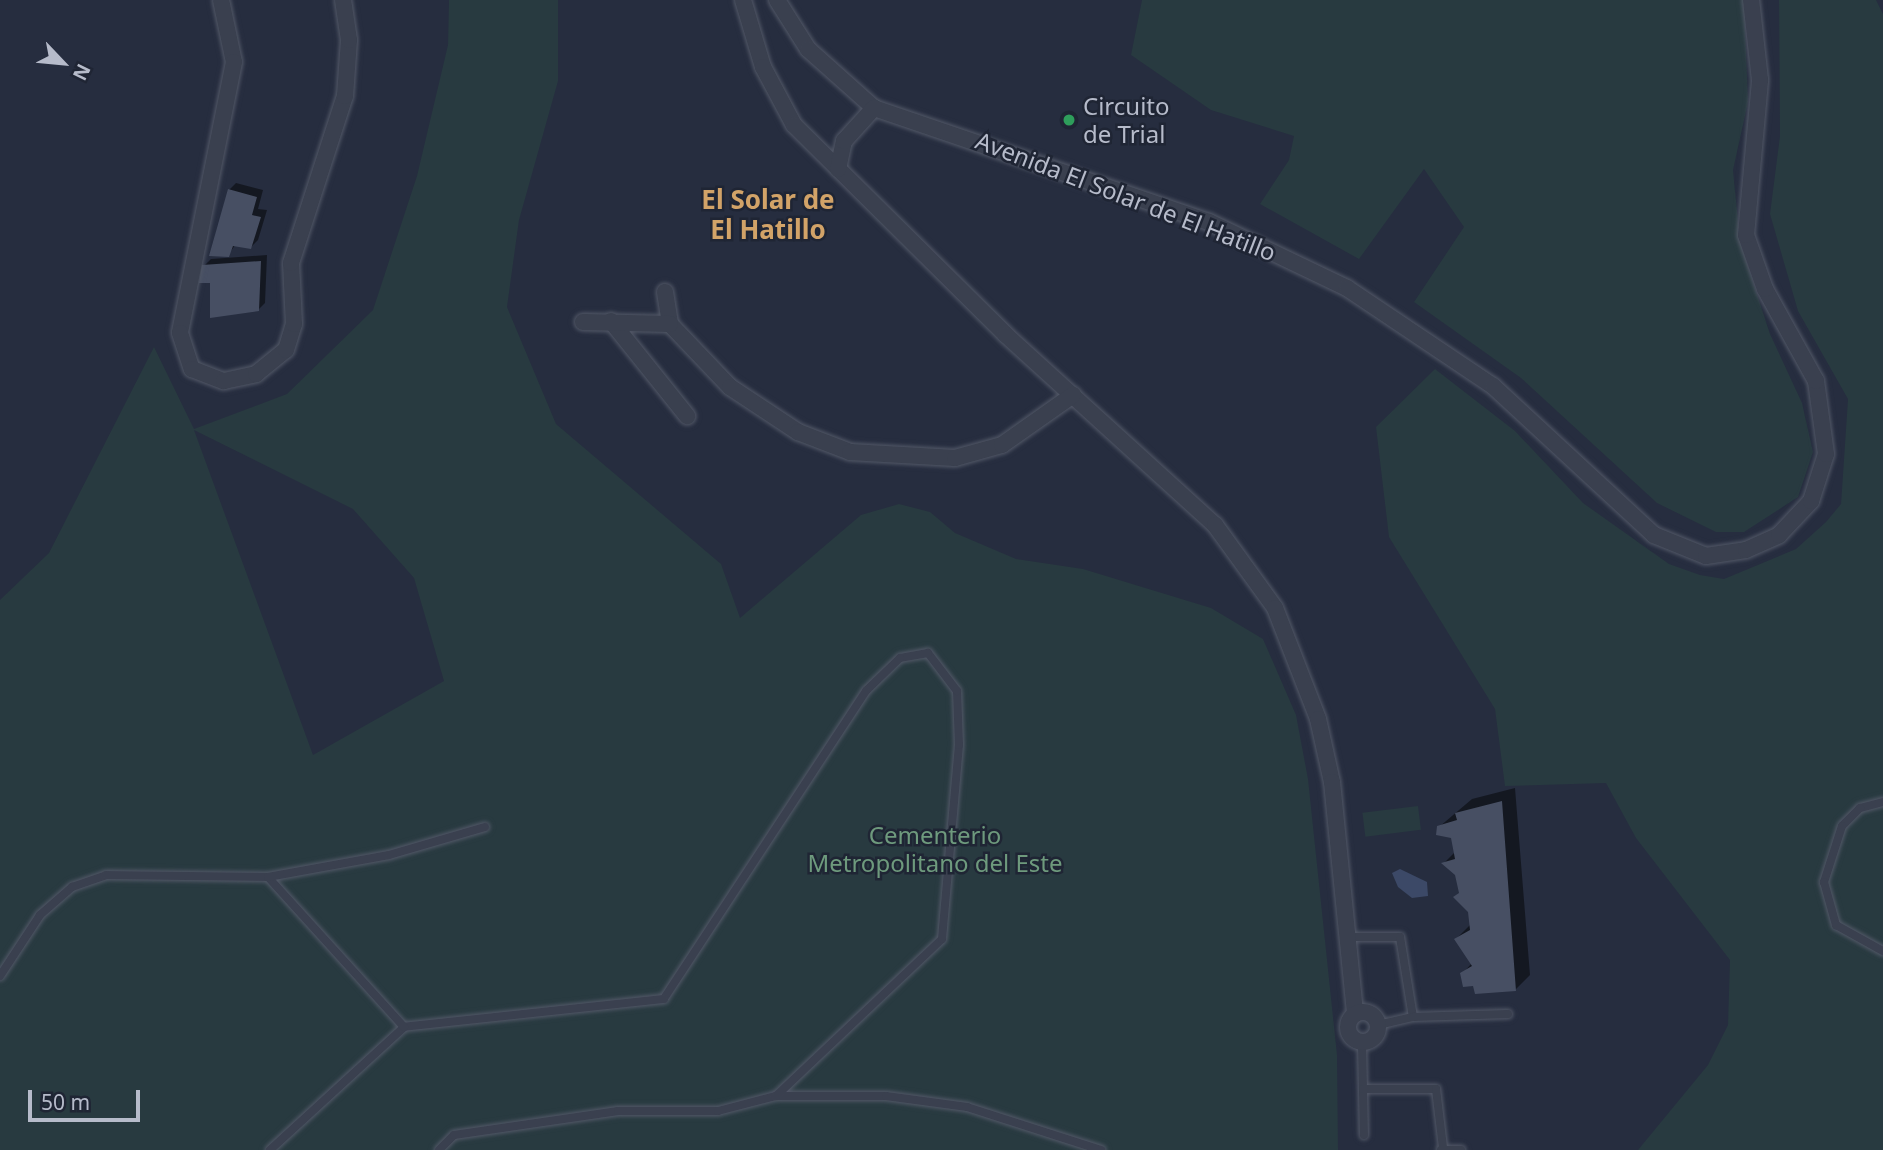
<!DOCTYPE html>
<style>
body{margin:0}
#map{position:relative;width:1883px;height:1150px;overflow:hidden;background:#262d3f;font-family:"Noto Sans",sans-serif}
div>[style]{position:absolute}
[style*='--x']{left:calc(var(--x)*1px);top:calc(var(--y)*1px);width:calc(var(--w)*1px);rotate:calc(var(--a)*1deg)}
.green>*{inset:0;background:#283a40;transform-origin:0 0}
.water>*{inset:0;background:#3c4967}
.shadow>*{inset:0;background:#0007}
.building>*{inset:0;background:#474f63}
.roads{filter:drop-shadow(0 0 2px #525867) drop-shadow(0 0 2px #525867)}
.service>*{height:8px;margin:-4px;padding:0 4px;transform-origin:4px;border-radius:4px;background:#3a404f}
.minor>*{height:16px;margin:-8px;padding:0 8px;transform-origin:8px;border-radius:8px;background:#3a404f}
.minor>.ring{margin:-8px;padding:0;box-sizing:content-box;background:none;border:16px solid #3a404f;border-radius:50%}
.dots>*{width:19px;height:19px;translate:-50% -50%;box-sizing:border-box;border:4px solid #1f2534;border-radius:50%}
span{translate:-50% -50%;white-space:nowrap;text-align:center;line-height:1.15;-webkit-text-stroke:5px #1f2534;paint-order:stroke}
.poi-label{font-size:24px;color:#b6bbca}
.left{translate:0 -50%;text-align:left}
.street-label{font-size:24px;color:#b6bbca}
.park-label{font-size:24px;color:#6e9a7d}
.neighbourhood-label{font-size:26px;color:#d2a368;font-weight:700}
.north{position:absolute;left:28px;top:28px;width:70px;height:70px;-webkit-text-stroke:5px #1f2534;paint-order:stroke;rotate:116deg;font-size:19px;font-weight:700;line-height:28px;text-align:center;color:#b6bbca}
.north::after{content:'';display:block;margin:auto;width:24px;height:32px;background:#b6bbca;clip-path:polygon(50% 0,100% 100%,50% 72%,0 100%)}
.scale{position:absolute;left:28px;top:1090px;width:112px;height:32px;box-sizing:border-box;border:4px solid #b6bbca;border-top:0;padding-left:9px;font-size:21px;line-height:24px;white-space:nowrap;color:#b6bbca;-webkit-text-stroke:5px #1f2534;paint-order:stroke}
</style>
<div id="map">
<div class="green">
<div style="clip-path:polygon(evenodd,449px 0,558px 0,558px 81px,519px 220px,507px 307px,556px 424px,721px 564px,740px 618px,861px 515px,899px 504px,930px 512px,955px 533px,1016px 559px,1083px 569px,1211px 608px,1263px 639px,1296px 715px,1308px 779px,1337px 1055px,1338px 1150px,0 1150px,0 600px,49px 553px,154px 347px,194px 429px,287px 394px,373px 310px,417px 176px,448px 45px,449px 0,194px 430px,353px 509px,414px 578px,444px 681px,313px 755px,194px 430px)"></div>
<div style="clip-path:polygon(1142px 0,1744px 0,1748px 102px,1733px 170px,1740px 242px,1770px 334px,1802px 403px,1813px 452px,1798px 497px,1744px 532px,1716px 532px,1657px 503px,1521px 378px,1414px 302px,1464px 227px,1424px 169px,1359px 259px,1260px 204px,1289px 160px,1294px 136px,1211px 110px,1131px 55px)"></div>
<div style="clip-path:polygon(1779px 0,1876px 0,1883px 14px,1883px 1150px,1638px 1150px,1708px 1065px,1728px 1025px,1730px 960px,1636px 838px,1606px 783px,1505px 786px,1495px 709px,1389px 537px,1376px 427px,1435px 369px,1515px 431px,1583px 503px,1669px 564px,1700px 575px,1724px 579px,1796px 549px,1826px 522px,1841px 504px,1848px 399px,1798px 311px,1770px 214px,1780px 136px)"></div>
<div style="left:1418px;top:806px;width:24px;height:56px;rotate:83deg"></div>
</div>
<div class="water">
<div style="clip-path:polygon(1400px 869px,1427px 882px,1428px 896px,1412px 898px,1398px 887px,1392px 873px)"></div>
</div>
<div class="shadow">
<div style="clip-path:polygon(236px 183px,263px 190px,258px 209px,267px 210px,258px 240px,251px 247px,236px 244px,228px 255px,229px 190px)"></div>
<div style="clip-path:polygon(267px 255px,265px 303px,258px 310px,204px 266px,211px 259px)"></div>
<div style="clip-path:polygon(1515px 788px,1530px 975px,1515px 990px,1475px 985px,1462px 974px,1472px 963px,1456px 939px,1471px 924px,1469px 911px,1457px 874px,1444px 863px,1455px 852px,1453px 837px,1439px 827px,1472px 799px)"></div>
</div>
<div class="building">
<div style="clip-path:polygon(228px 189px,257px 197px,252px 215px,261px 217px,251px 249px,233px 246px,229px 257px,209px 256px)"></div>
<div style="clip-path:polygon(261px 261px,259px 311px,210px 318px,210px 283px,199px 283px,202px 265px)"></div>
<div style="clip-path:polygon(1502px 801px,1516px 991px,1475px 994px,1473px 986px,1463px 987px,1460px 973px,1472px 966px,1454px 939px,1470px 930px,1468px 912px,1453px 897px,1459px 893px,1455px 875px,1441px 863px,1455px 859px,1451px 838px,1436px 835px,1437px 826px,1457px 820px,1455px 813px)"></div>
</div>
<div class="roads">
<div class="service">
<div style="--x:1883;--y:802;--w:24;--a:165"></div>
<div style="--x:1860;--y:808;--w:25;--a:135"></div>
<div style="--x:1842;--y:826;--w:59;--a:107.8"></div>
<div style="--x:1824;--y:882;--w:45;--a:74.4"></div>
<div style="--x:1836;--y:925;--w:54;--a:29"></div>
<div style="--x:1346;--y:937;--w:54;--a:0"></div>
<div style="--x:1400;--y:937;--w:81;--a:80.8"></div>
<div style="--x:0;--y:976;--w:73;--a:-56.7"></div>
<div style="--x:40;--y:915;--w:43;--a:-41.2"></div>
<div style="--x:72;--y:887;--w:36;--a:-19"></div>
<div style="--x:106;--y:875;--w:162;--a:0.7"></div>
<div style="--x:1378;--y:1025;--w:36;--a:-13"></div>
<div style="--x:1413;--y:1017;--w:95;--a:-1.8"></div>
<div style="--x:1362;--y:1043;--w:92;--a:88.8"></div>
<div style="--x:1363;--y:1089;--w:73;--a:0"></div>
<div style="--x:1436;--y:1089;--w:59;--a:83.2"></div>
<div style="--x:776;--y:1096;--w:110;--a:0"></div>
<div style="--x:886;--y:1096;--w:82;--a:7.7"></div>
<div style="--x:967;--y:1107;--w:141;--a:17.8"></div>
<div style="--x:270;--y:1150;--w:182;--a:-42.5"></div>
<div style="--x:439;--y:1150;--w:21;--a:-45"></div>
<div style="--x:454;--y:1135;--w:166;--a:-8.3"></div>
<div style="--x:618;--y:1111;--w:100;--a:0"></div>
<div style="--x:718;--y:1111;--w:60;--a:-14.5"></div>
<div style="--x:776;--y:1096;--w:228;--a:-43.4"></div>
<div style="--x:942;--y:939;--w:195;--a:-85"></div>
<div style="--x:959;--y:745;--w:54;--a:-92.1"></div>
<div style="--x:957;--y:691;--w:48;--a:-127.3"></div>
<div style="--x:928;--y:653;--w:28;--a:170"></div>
<div style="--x:900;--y:658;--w:47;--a:135.9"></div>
<div style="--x:866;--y:691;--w:368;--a:123.3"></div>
<div style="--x:664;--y:999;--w:262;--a:173.9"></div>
<div style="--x:404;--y:1027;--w:202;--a:-132.2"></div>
<div style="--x:268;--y:877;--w:123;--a:-10.3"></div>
<div style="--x:389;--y:855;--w:100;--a:-16.3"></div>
<div style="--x:1441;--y:1150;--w:20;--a:0"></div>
</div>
<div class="minor">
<div style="--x:221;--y:0;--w:63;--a:78.2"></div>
<div style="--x:234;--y:62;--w:276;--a:101.3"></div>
<div style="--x:180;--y:333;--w:38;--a:72"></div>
<div style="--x:192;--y:369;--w:34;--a:21"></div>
<div style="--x:224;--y:381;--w:33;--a:-12"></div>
<div style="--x:256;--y:374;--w:38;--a:-39"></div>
<div style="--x:286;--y:350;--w:27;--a:-73"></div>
<div style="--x:294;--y:324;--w:61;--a:-92.8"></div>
<div style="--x:291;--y:263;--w:176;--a:-72.1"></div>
<div style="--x:345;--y:96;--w:56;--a:-85.9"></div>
<div style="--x:349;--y:40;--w:40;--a:-98.5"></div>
<div style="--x:743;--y:0;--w:70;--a:73.4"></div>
<div style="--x:763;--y:67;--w:66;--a:61.9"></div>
<div style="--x:794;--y:125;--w:298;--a:44.7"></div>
<div style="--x:1006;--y:335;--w:282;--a:42.3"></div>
<div style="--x:1215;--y:525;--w:102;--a:54.1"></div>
<div style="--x:1275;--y:608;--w:119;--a:68.8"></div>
<div style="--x:1318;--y:719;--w:65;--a:77.5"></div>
<div style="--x:1332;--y:782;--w:233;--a:84.3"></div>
<div style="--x:777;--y:0;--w:58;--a:57.7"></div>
<div style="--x:808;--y:49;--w:89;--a:41.8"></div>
<div style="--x:874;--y:108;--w:354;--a:18.8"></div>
<div style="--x:1209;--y:222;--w:153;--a:25.6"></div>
<div style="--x:1347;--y:288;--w:176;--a:33.9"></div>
<div style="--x:1493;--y:386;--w:219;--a:42.8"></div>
<div style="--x:1654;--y:535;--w:56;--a:22"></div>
<div style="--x:1706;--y:556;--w:40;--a:-8.5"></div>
<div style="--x:1746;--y:550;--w:36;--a:-24"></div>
<div style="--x:1779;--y:535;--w:47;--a:-46.7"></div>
<div style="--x:1811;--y:501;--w:49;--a:-72.3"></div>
<div style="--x:1826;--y:454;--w:74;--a:-97.8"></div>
<div style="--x:1816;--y:381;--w:105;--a:-119"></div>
<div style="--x:1765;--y:289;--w:57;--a:-109.4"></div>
<div style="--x:1746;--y:235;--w:156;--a:-84.8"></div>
<div style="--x:1760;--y:80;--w:81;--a:-96.4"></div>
<div style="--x:838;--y:169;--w:29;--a:-78"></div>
<div style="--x:844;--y:141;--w:45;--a:-47.7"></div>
<div style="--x:665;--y:292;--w:32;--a:81"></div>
<div style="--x:670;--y:324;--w:87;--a:46.4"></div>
<div style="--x:730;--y:387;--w:82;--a:33.5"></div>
<div style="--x:798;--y:432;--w:56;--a:21"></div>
<div style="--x:850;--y:452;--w:105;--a:3.3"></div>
<div style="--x:955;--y:458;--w:49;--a:-15.5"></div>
<div style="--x:1002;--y:445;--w:87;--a:-35.2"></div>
<div style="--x:611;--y:321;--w:122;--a:51.3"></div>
<div style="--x:583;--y:322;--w:87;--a:1.3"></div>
<div class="ring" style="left:1348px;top:1012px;width:14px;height:14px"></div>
</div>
</div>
<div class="dots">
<div style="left:1069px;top:120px;background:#2e9e5b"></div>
</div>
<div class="poi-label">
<span class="left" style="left:1083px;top:120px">Circuito<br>de Trial</span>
</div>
<div class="street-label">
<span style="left:1126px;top:196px;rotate:21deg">Avenida El Solar de El Hatillo</span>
</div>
<div class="park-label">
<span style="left:935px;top:849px">Cementerio<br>Metropolitano del Este</span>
</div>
<div class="neighbourhood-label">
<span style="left:768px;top:215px">El Solar de<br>El Hatillo</span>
</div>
<div class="north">N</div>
<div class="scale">50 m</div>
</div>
